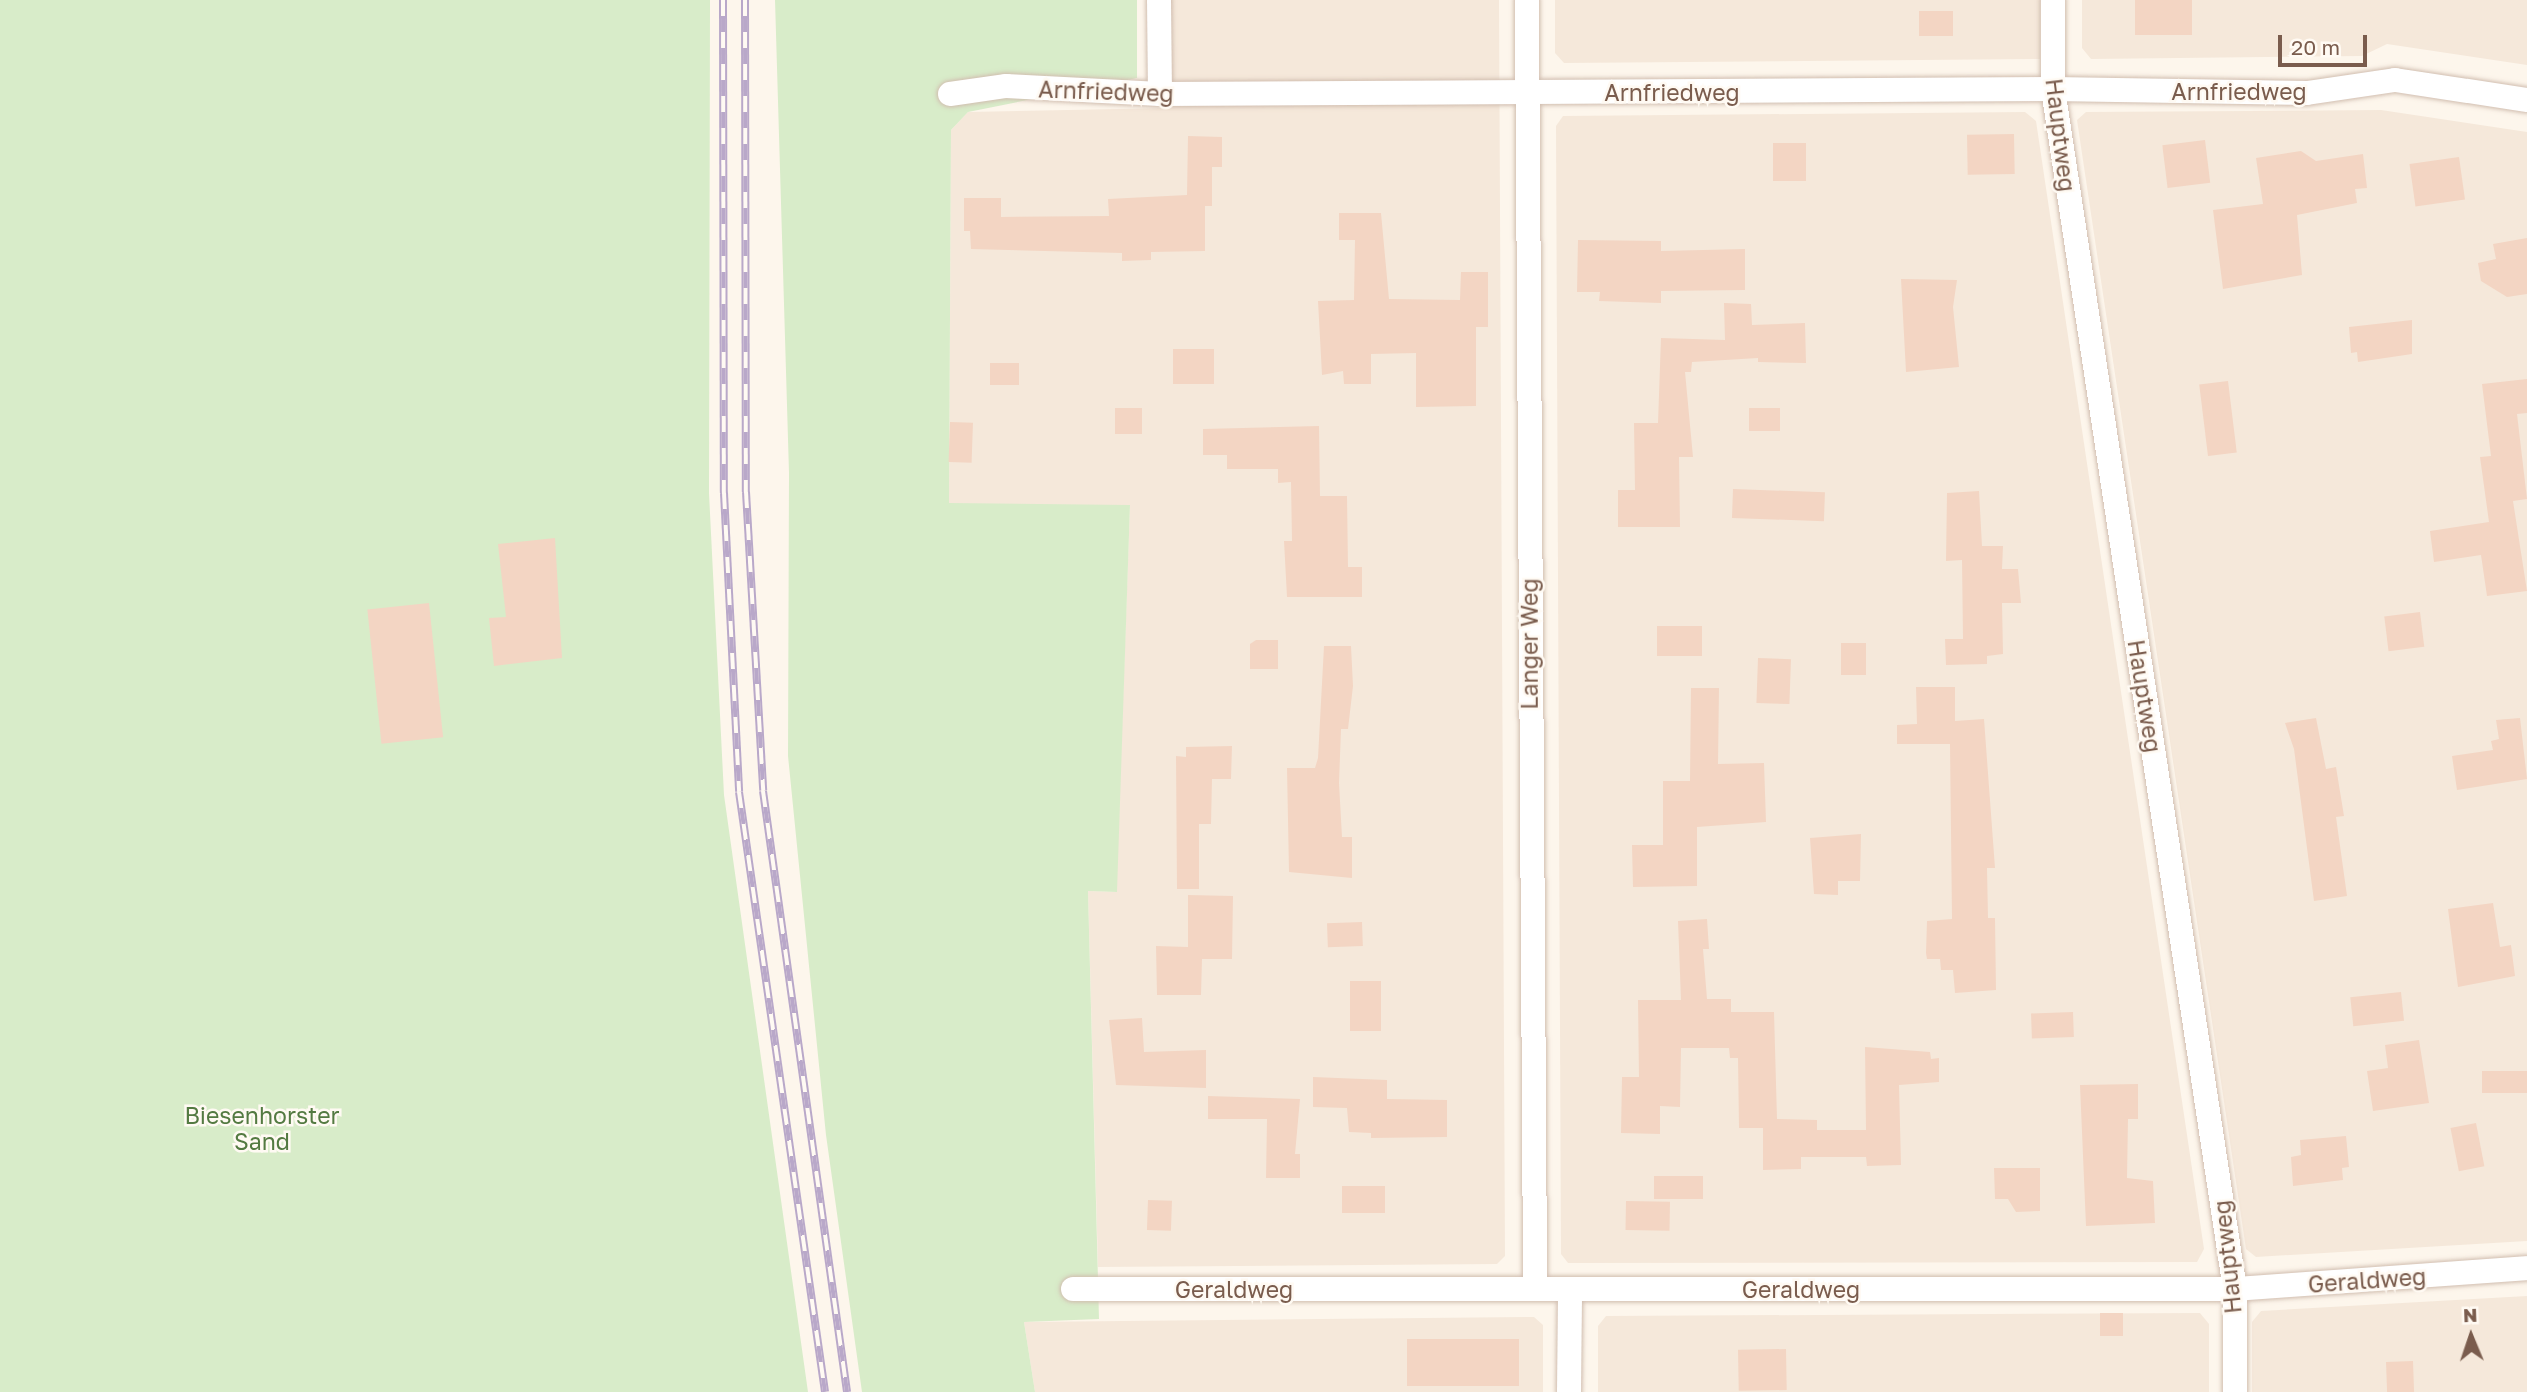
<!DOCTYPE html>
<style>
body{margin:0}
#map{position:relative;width:2527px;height:1392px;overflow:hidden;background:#fdf6ec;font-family:"Golos Text",sans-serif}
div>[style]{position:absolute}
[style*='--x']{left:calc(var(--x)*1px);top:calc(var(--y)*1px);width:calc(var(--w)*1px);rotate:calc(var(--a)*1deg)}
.residential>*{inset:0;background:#f5e8da}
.green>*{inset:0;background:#d8ecc9}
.building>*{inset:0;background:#f3d5c3;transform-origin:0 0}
.roads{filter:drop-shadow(0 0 2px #d1beb0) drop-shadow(0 0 2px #d1beb0)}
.minor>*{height:24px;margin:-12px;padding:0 12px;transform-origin:12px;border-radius:12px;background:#fff}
.rail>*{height:8px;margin-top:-4px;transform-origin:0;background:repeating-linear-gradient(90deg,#fffaf3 0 16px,#b9a8c9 0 32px);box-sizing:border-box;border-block:2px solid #b9a8c9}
span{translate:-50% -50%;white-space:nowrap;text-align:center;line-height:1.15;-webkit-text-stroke:5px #fffaf3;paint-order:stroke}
.street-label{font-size:23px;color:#7a5c4d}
.park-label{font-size:23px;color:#537a41}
.north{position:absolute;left:2436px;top:1301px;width:70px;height:70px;-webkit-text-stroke:5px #fffaf3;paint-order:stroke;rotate:358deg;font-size:19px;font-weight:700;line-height:28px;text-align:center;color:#7a5c4d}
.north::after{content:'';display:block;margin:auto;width:24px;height:32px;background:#7a5c4d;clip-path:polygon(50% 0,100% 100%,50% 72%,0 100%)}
.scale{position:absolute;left:2278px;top:35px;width:89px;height:32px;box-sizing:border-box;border:4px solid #7a5c4d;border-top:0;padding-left:9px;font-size:21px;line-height:24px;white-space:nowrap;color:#7a5c4d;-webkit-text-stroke:5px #fffaf3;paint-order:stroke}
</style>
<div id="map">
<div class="residential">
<div style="clip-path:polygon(1171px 0,1499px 0,1505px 1256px,1497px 1264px,1098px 1267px,1088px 891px,1116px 892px,1130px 506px,949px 504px,951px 130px,968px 112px,1171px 108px)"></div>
<div style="clip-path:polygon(1555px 0,2040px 0,2040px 59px,1564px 63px,1555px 53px)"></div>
<div style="clip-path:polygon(2082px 0,2527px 0,2527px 65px,2387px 44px,2362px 56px,2091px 59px,2082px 48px)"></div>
<div style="clip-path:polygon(2381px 110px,2527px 132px,2527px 1241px,2256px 1257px,2246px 1249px,2077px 120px,2086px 112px)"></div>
<div style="clip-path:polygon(2025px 112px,2036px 121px,2204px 1249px,2197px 1262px,1568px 1263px,1561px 1254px,1556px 126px,1563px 116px)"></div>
<div style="clip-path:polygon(2527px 1296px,2527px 1392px,2252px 1392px,2252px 1322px,2261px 1311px)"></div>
<div style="clip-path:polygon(2200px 1313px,2209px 1324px,2209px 1392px,1598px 1392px,1598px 1326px,1606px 1316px)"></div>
<div style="clip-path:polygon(1534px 1317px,1543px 1325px,1543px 1392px,1035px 1392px,1024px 1322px)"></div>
</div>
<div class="green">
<div style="clip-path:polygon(0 0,710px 0,709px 493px,724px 795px,808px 1392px,0 1392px)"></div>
<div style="clip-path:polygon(775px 0,1137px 0,1137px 78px,968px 112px,951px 130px,949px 503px,1130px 505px,1117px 892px,1088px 891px,1099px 1319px,1024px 1322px,1035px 1392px,862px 1392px,826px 1135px,788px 756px,789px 473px)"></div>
</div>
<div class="building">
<div style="left:2135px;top:0;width:57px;height:35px"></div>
<div style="left:1919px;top:11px;width:34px;height:25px"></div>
<div style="left:2014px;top:134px;width:40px;height:47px;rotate:89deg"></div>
<div style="clip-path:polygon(1188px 136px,1222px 137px,1222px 167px,1212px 167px,1212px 206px,1205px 206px,1205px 251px,1151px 252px,1151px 260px,1122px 261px,1122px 253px,971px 249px,970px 231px,964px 231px,964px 198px,1001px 198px,1001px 217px,1109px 216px,1108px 199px,1187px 195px)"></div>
<div style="left:2205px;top:140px;width:43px;height:43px;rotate:83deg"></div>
<div style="left:1773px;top:143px;width:33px;height:38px"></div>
<div style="clip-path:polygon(2301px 151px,2316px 161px,2363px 154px,2367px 188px,2355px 189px,2357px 203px,2297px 215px,2302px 275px,2223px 289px,2213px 210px,2263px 204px,2256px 158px)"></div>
<div style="left:2459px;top:157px;width:43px;height:50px;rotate:82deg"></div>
<div style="clip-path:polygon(1339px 213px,1381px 213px,1389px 299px,1460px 300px,1461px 272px,1488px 272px,1488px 327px,1476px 327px,1476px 406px,1416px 407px,1416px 353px,1371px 354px,1371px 384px,1344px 384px,1343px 371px,1322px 375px,1318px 301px,1354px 300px,1355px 240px,1339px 240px)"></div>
<div style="clip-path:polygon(2527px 238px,2527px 294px,2507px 297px,2481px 281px,2478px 263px,2496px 259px,2493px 244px)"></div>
<div style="clip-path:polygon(1578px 240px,1661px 241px,1661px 251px,1745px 249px,1745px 290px,1661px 291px,1661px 303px,1599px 301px,1600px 292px,1577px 292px)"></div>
<div style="clip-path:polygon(1901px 279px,1957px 280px,1953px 307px,1959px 367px,1906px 372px)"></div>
<div style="clip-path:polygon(1724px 303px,1751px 304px,1752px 325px,1805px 323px,1806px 363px,1758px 362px,1758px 358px,1692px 362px,1691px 372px,1685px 372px,1693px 457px,1679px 457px,1680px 527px,1618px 527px,1618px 490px,1635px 490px,1634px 423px,1658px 423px,1661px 338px,1725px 340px)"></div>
<div style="clip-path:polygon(2412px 320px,2412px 354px,2358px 362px,2357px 352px,2351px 353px,2349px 327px)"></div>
<div style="left:1173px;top:349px;width:41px;height:35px"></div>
<div style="left:990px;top:363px;width:29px;height:22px"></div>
<div style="clip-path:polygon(2527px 379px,2527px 413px,2517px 414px,2527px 499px,2513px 501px,2527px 591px,2487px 596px,2481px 555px,2434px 562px,2430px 531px,2489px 522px,2480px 457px,2491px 456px,2482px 384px)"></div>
<div style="left:2228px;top:381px;width:72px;height:29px;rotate:83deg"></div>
<div style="left:1142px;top:408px;width:26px;height:27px;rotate:90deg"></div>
<div style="left:1749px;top:408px;width:31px;height:23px"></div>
<div style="left:950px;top:422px;width:23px;height:40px;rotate:2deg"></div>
<div style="clip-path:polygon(1319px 426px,1320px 496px,1347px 496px,1348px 567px,1362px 567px,1362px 597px,1287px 597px,1284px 541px,1292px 541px,1291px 482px,1278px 483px,1278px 469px,1227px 469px,1227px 455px,1203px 455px,1203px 429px)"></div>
<div style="left:1733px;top:489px;width:92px;height:29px;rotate:2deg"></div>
<div style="clip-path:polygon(1979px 491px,1982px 546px,2003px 546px,2002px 569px,2018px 569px,2021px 603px,2002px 603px,2003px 654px,1987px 656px,1987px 664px,1946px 665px,1945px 639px,1963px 639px,1962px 560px,1946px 561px,1947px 493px)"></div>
<div style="clip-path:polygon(555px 538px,562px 658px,494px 666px,489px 618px,506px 617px,498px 544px)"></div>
<div style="left:429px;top:603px;width:135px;height:62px;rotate:84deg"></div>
<div style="left:2420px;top:612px;width:35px;height:36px;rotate:83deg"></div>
<div style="left:1657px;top:626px;width:45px;height:30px"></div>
<div style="clip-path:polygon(1256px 640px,1278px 640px,1278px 669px,1250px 669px,1250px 644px)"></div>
<div style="left:1841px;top:643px;width:25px;height:32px"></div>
<div style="clip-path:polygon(1324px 646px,1351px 646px,1353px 686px,1348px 729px,1341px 729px,1339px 783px,1342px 837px,1352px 837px,1352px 878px,1289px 872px,1287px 768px,1315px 768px,1318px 758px)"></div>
<div style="left:1758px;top:658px;width:33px;height:45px;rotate:2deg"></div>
<div style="clip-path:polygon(1916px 687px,1955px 687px,1955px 721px,1984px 719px,1995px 868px,1987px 868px,1988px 918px,1995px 918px,1996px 990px,1955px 993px,1953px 970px,1941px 970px,1940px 959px,1927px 959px,1926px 953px,1927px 921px,1952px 919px,1950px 744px,1897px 744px,1897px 725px,1917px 724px)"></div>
<div style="clip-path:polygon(1691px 688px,1719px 688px,1718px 764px,1764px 763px,1766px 822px,1697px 827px,1697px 886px,1633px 887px,1632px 845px,1663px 845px,1663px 781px,1690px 781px)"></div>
<div style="clip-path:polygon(2316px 718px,2326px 769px,2336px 767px,2344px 816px,2336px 817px,2347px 896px,2314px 901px,2294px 749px,2285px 723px)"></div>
<div style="clip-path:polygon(2520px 718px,2527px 779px,2457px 790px,2452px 756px,2493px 750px,2491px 741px,2499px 739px,2496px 720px)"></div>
<div style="clip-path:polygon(1232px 746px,1231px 779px,1212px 779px,1211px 824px,1199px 824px,1199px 889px,1177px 889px,1176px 756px,1186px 757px,1186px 747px)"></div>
<div style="clip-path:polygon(1861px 834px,1860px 881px,1838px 881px,1838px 895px,1814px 894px,1810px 838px)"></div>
<div style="clip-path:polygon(1188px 895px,1233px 896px,1232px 959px,1202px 959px,1201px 995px,1157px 995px,1156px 946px,1188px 947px)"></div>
<div style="clip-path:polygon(2493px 903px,2500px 947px,2511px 945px,2515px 976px,2458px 987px,2448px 909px)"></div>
<div style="clip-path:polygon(1707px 919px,1709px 949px,1703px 949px,1707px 999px,1731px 999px,1731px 1012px,1774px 1012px,1777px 1119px,1817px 1120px,1817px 1130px,1866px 1130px,1865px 1047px,1930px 1052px,1931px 1059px,1939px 1058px,1939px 1082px,1899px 1085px,1901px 1165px,1867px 1166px,1866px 1157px,1801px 1157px,1801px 1169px,1763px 1170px,1763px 1128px,1739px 1128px,1738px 1058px,1730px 1058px,1729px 1048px,1681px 1048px,1680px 1107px,1660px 1106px,1660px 1134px,1621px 1133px,1622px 1077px,1639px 1077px,1638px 1000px,1681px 1000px,1678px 921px)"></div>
<div style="left:1362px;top:922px;width:24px;height:35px;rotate:88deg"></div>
<div style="left:1350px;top:981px;width:31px;height:50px"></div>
<div style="left:2401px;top:992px;width:29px;height:51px;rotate:84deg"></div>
<div style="left:2073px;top:1012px;width:25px;height:42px;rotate:88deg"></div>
<div style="clip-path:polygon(1142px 1018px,1144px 1052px,1206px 1050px,1206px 1088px,1116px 1085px,1109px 1020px)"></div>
<div style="clip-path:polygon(2419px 1040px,2429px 1103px,2373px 1111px,2367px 1071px,2388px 1068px,2385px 1045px)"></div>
<div style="left:2527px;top:1071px;width:22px;height:45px;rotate:90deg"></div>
<div style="clip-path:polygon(1313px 1077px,1387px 1080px,1387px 1099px,1447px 1100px,1447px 1137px,1371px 1138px,1371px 1133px,1349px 1132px,1347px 1108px,1313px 1107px)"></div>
<div style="clip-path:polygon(2138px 1084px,2138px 1119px,2128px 1119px,2127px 1178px,2153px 1181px,2155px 1223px,2086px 1226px,2080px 1085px)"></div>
<div style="clip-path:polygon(1208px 1096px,1300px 1099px,1295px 1154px,1300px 1154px,1300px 1178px,1266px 1178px,1267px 1119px,1208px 1119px)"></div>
<div style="left:2476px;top:1123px;width:44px;height:26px;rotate:79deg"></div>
<div style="clip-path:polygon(2346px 1136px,2349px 1167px,2342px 1168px,2343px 1180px,2293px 1186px,2291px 1157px,2301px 1155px,2300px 1140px)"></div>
<div style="clip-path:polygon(1994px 1168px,2040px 1168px,2040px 1211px,2016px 1212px,2008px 1199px,1995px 1199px)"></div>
<div style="left:1654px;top:1176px;width:49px;height:23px"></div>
<div style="left:1342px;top:1186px;width:43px;height:27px"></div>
<div style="left:1148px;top:1200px;width:24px;height:30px;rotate:2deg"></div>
<div style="left:1626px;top:1201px;width:44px;height:29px;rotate:1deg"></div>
<div style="left:2100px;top:1313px;width:23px;height:23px"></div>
<div style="left:1519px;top:1339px;width:47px;height:112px;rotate:90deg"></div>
<div style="left:1786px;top:1349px;width:41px;height:48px;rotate:89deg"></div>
<div style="left:2413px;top:1361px;width:31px;height:27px;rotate:88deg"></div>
</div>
<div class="roads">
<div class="minor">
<div style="--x:1159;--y:0;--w:94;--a:89.4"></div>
<div style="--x:1527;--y:0;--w:1288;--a:89.64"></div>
<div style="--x:2053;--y:0;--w:89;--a:90"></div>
<div style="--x:2053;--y:89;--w:1214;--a:81.38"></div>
<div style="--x:2235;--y:1289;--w:103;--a:90"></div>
<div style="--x:950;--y:94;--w:57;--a:-8.1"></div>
<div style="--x:1006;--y:86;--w:154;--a:3"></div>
<div style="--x:1160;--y:94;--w:893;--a:-0.32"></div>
<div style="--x:2053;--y:89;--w:254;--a:0.9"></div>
<div style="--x:2307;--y:93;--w:89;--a:-8.4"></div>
<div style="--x:2395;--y:80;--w:134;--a:8.6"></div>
<div style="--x:1073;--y:1289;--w:1162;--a:0"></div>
<div style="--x:2235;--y:1289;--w:293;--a:-4.1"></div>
<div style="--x:1569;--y:1392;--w:103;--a:-89.4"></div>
</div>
</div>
<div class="rail">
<div style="--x:723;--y:0;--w:493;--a:89.9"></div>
<div style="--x:724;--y:493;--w:299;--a:87.1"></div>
<div style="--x:739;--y:792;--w:606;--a:81.84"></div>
<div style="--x:745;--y:0;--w:492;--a:89.9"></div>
<div style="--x:746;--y:492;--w:299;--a:86.7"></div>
<div style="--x:763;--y:791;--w:607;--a:82.04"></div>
</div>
<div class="street-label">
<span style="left:1106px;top:91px;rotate:2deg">Arnfriedweg</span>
<span style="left:2239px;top:91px">Arnfriedweg</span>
<span style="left:1672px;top:92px">Arnfriedweg</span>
<span style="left:2061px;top:135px;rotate:83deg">Hauptweg</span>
<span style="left:1529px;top:644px;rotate:-90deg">Langer Weg</span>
<span style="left:2145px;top:696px;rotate:81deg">Hauptweg</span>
<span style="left:2227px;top:1257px;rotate:-96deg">Hauptweg</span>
<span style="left:2367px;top:1280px;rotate:-4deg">Geraldweg</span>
<span style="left:1234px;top:1289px">Geraldweg</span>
<span style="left:1801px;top:1289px">Geraldweg</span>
</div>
<div class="park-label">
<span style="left:262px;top:1128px">Biesenhorster<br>Sand</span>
</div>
<div class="north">N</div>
<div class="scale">20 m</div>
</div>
